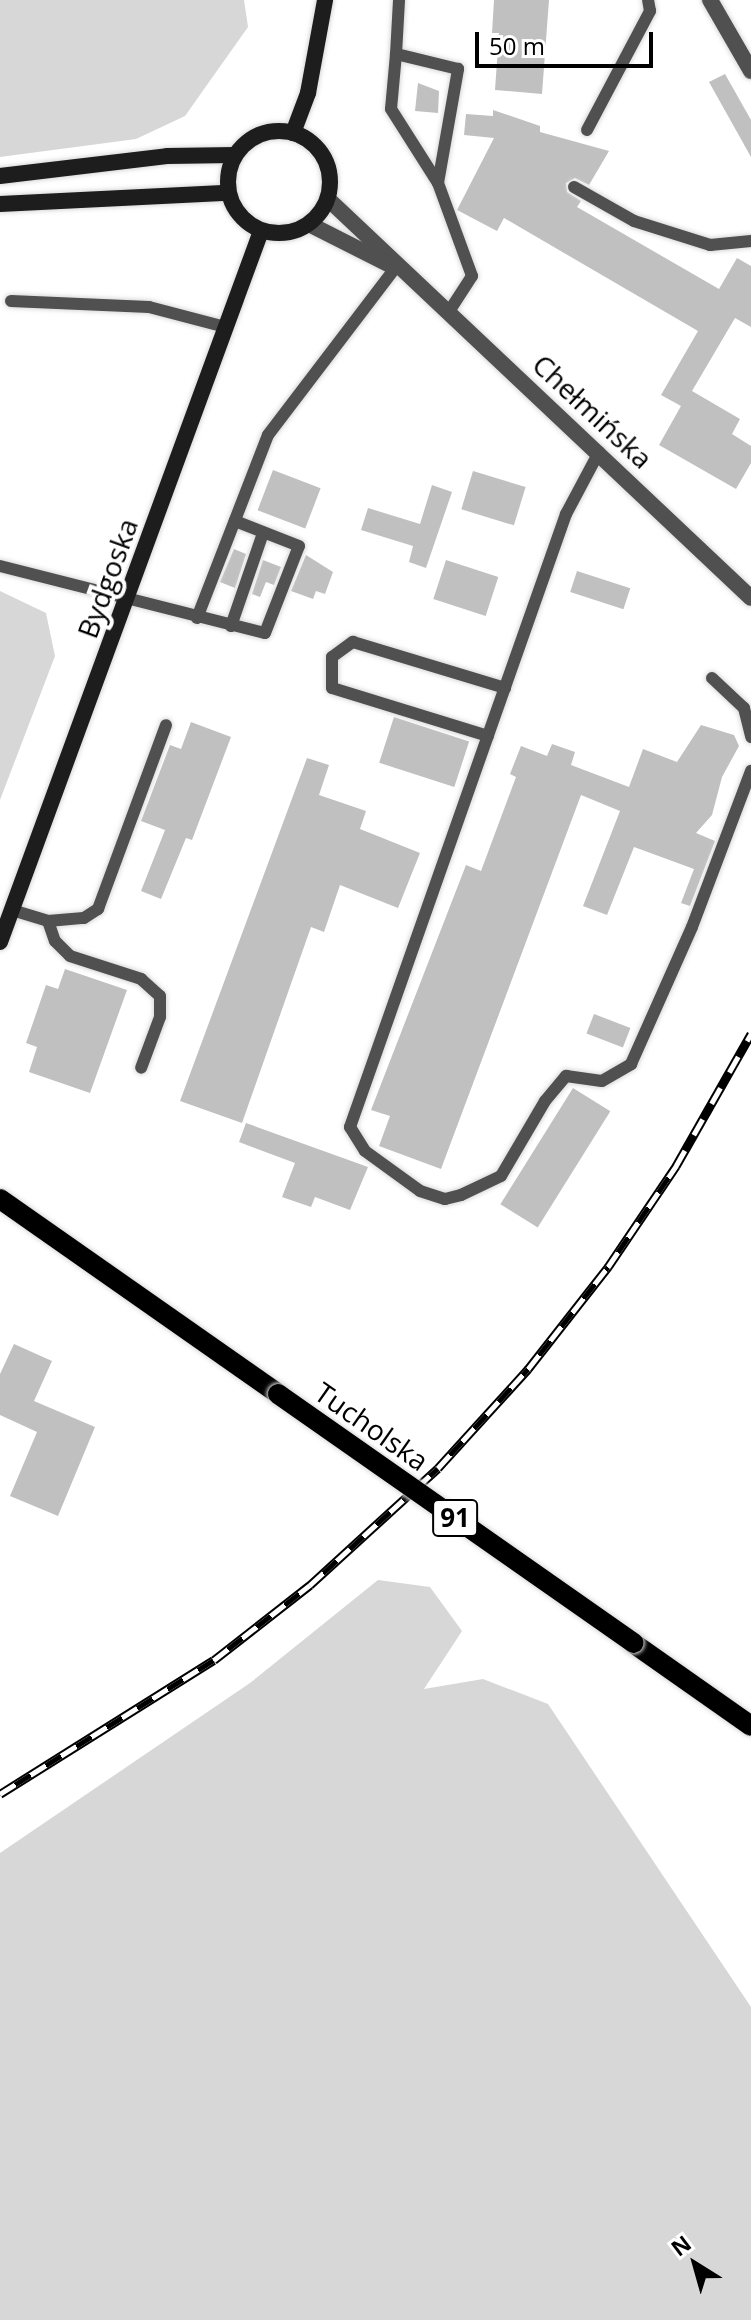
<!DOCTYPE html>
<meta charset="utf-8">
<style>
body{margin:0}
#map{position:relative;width:751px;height:2320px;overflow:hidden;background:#fff;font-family:"Open Sans",sans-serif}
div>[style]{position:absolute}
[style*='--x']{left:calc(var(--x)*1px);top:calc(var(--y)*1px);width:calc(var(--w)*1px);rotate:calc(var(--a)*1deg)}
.green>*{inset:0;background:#d7d7d7}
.building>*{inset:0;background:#c0c0c0;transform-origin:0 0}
.roads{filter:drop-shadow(0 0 2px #dbdbdb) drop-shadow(0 0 2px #dbdbdb)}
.lane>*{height:12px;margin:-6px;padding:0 6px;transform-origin:6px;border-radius:6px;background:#505050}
.street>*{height:16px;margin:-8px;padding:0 8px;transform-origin:8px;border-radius:8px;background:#505050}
.secondary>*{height:16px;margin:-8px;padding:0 8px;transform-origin:8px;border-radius:8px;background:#1d1d1d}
.secondary>.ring{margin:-8px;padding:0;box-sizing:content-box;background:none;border:16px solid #1d1d1d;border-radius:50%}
.primary>*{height:20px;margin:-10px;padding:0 10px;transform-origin:10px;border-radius:10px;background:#000}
.rail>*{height:9px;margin-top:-4.5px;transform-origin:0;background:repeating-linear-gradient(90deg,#fff 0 18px,#000 0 36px);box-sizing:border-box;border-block:2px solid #000}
.bridges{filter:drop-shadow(0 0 2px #dbdbdb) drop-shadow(0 0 2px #dbdbdb)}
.primary-bridge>*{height:20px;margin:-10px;padding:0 10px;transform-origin:10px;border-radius:10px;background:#000}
span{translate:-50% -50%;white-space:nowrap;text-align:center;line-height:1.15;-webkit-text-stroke:8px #fff;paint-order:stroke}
.shield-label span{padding:2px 6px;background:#fff;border:2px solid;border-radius:6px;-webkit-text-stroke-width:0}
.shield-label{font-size:26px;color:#000;font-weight:700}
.street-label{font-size:28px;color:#000}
.north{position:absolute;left:655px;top:2224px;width:80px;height:80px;-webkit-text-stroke:6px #fff;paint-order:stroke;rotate:323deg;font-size:22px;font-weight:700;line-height:32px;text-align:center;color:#000}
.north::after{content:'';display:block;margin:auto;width:28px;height:36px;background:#000;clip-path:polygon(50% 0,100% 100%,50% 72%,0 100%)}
.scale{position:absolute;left:475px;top:32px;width:178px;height:36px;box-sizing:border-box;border:4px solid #000;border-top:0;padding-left:10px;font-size:24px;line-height:28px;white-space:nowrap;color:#000;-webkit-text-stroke:6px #fff;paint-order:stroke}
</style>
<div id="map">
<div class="green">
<div style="clip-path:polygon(0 0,244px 0,248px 27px,185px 116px,136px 139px,0 157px)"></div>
<div style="clip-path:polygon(0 591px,46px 613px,55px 656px,0 800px)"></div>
<div style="clip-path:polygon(378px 1580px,430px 1587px,462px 1631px,424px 1689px,483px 1679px,548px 1704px,751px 2007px,751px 2320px,0 2320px,0 1853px,250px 1683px)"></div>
</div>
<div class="building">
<div style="clip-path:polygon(494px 0,549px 0,542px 94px,495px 90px,499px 33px,492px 33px)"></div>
<div style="clip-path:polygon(725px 74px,751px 120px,751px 157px,709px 82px)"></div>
<div style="clip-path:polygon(418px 83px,439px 91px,438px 113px,415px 111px)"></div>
<div style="clip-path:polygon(493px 110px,540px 126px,540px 132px,609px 151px,589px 185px,575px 178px,566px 183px,567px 192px,581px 201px,577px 207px,719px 289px,737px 258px,751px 266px,751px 327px,735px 318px,692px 391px,740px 419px,732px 434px,751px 446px,751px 463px,736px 489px,659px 445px,681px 406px,661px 395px,698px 331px,504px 218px,497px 231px,457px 210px,494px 138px,464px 135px,466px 114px,493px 116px)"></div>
<div style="left:273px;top:470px;width:51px;height:43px;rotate:21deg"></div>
<div style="left:473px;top:471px;width:55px;height:40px;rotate:17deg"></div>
<div style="clip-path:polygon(432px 485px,452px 492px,426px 568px,409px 562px,413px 546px,361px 530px,368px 508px,420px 524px)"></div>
<div style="clip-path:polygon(234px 549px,246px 554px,235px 588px,220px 582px)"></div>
<div style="clip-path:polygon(306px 555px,333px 572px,325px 594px,316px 591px,313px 599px,291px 591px)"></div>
<div style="clip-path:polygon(263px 560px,281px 567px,274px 585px,266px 582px,260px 597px,252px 594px)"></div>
<div style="left:446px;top:560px;width:55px;height:41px;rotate:18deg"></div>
<div style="left:577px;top:571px;width:56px;height:22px;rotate:18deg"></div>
<div style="left:394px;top:717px;width:79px;height:48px;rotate:18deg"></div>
<div style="clip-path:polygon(191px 722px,231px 737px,192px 840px,186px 838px,161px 899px,141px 891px,165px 830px,141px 821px,170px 745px,181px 749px)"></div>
<div style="clip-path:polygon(701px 725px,734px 735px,739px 746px,722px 777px,712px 815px,696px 833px,715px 841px,690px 906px,681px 903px,694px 869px,634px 847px,607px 915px,583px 906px,620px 811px,581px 795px,441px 1169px,379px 1146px,390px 1116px,371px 1110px,466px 865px,481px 871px,516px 777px,510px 774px,521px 746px,547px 756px,552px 744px,575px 752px,571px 765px,629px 787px,643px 749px,677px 762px)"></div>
<div style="clip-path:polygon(307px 758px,329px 765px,319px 795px,366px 811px,360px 829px,420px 853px,398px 908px,340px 885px,324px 932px,311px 927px,242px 1123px,180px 1101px)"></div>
<div style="clip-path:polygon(65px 969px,127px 990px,90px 1093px,29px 1072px,37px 1047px,26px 1043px,46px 985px,58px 989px)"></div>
<div style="left:594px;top:1014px;width:39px;height:21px;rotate:21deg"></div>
<div style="left:573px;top:1088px;width:44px;height:137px;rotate:32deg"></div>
<div style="clip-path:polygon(246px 1123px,368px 1167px,350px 1210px,315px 1197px,311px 1207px,282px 1197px,295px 1163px,239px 1142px)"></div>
<div style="clip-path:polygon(14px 1344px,52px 1361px,34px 1401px,95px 1427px,58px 1516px,10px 1496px,37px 1432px,0 1415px,0 1374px)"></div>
</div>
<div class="roads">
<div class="lane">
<div style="--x:396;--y:54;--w:54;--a:-86.8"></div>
<div style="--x:587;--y:130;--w:135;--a:-62.1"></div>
<div style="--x:650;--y:11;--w:11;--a:-100"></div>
<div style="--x:438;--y:183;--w:116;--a:-80"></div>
<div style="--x:458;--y:69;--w:64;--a:-166.4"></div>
<div style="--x:396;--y:54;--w:55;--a:95.2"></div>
<div style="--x:391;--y:109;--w:88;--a:57.6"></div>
<div style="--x:438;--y:183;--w:99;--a:69.9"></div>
<div style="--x:472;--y:276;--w:44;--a:123"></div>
<div style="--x:574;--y:187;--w:69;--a:29.5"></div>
<div style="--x:634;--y:221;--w:80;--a:17.5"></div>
<div style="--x:710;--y:245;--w:41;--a:-5.6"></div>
<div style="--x:11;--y:301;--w:138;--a:2.5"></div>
<div style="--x:149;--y:307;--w:79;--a:14.7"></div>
<div style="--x:599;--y:452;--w:70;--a:118"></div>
<div style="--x:566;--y:514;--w:650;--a:109.41"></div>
<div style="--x:350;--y:1127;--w:28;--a:58"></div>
<div style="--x:365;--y:1151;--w:68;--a:36"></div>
<div style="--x:420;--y:1191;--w:26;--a:18"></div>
<div style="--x:445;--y:1199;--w:16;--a:-14"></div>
<div style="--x:461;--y:1195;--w:44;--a:-25.4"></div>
<div style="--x:501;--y:1176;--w:87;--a:-59.6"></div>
<div style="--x:545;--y:1101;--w:33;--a:-50"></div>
<div style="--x:566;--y:1076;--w:36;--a:8"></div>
<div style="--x:602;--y:1081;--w:34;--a:-30"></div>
<div style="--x:631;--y:1064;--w:150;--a:-66"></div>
<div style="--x:692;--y:927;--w:167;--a:-69.3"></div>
<div style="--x:0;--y:566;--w:273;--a:14.2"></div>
<div style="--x:265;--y:633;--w:93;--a:-68.7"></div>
<div style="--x:299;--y:546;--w:69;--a:-158.7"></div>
<div style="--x:197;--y:618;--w:196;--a:-68.8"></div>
<div style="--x:268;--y:435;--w:210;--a:-52.7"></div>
<div style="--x:231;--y:626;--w:98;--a:-71"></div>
<div style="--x:712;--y:678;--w:44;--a:43.2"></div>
<div style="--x:744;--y:708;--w:30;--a:76"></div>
<div style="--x:488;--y:736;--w:163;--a:-162.9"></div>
<div style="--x:332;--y:688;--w:31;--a:-90"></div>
<div style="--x:332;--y:657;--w:26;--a:-36"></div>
<div style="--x:353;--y:642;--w:159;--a:16.8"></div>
<div style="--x:12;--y:910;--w:38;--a:17"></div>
<div style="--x:48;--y:921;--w:36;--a:-5"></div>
<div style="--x:84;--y:918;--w:17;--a:-33"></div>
<div style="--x:98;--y:909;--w:196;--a:-69.7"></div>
<div style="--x:48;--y:921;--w:21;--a:71"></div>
<div style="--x:55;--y:941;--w:21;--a:45"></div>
<div style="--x:70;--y:956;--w:75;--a:17.9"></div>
<div style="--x:141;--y:979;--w:25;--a:42"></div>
<div style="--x:160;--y:996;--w:21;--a:90"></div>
<div style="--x:160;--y:1017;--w:54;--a:110.4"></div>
</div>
<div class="street">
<div style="--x:710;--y:0;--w:82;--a:60"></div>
<div style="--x:328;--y:199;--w:581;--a:43.33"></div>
<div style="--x:309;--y:224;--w:91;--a:26.8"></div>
</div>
<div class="secondary">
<div class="ring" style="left:228px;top:131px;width:86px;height:86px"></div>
<div style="--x:293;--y:133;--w:43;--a:-69.4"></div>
<div style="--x:308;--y:93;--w:95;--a:-79.6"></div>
<div style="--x:0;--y:176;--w:168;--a:-6.8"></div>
<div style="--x:167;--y:156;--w:68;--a:-0.8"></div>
<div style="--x:0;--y:204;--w:228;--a:-2.8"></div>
<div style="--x:0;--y:942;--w:757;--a:-69.84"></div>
</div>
<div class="primary">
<div style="--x:0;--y:1199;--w:340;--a:35"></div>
<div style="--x:633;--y:1643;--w:144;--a:35.1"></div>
</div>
</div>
<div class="rail">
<div style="--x:0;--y:1794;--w:252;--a:-32.1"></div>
<div style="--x:214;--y:1660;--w:122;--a:-38"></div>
<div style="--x:310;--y:1585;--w:173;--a:-42.4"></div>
<div style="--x:438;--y:1468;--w:134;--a:-47.7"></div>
<div style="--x:528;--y:1369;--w:130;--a:-51.9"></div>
<div style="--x:608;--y:1267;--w:122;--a:-56"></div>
<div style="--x:676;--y:1166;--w:152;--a:-60.4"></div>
</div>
<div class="bridges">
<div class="primary-bridge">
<div style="--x:278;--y:1394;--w:434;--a:35"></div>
</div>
</div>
<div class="shield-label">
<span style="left:455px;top:1518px">91</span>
</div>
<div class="street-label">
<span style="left:593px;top:411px;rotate:43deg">Chełmińska</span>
<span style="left:107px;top:578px;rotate:-70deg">Bydgoska</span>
<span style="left:372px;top:1426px;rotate:35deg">Tucholska</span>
</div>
<div class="north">N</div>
<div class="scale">50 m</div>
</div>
